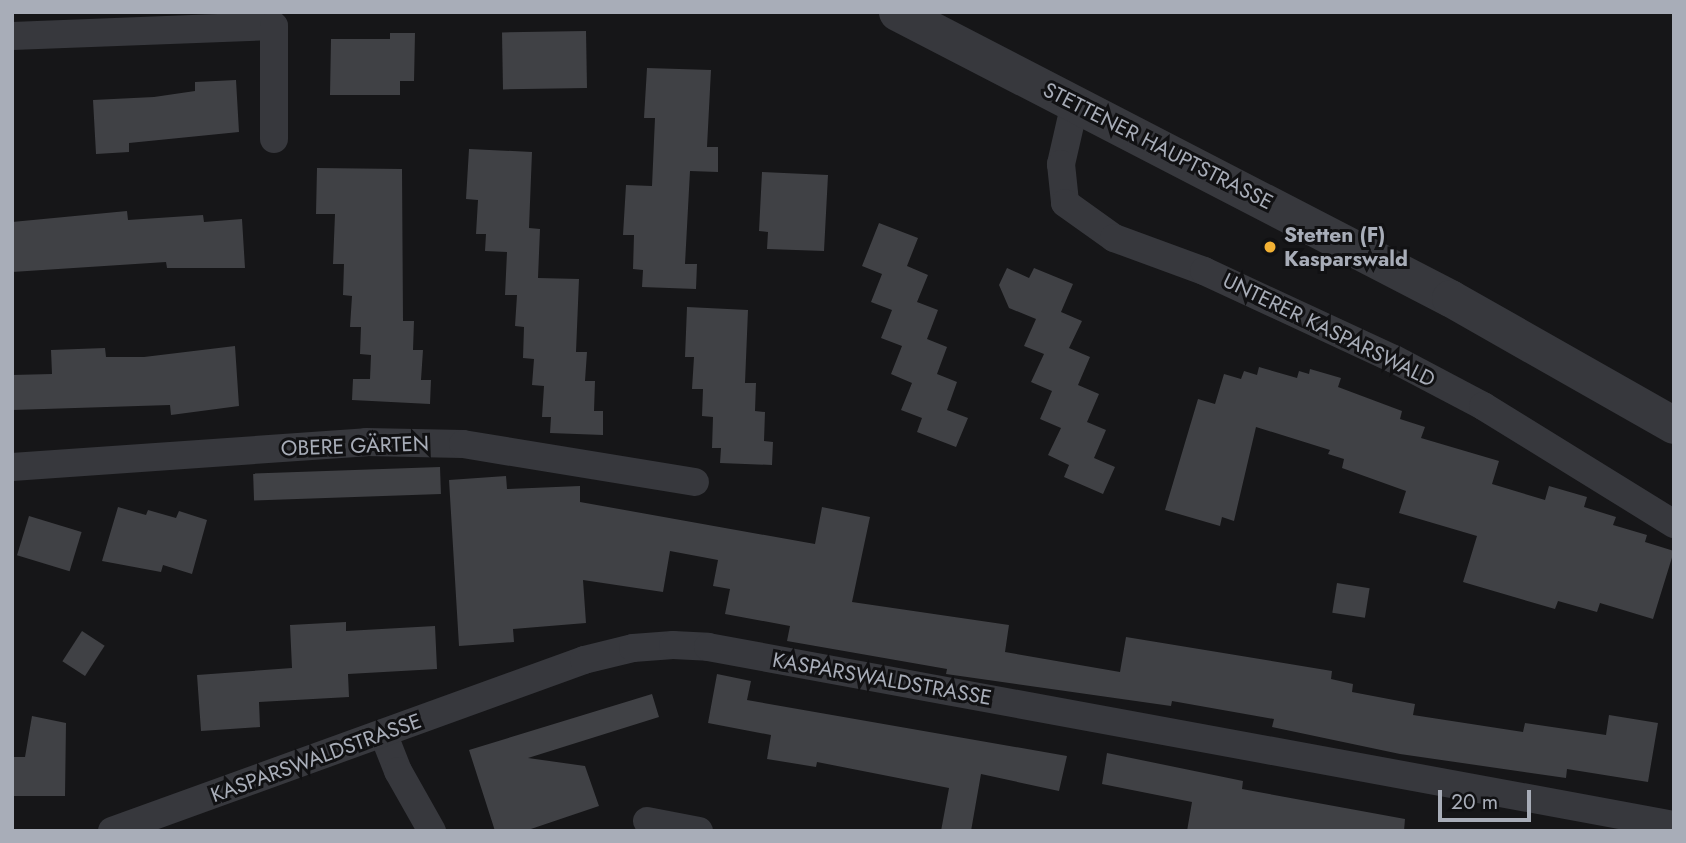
<!DOCTYPE html>
<meta charset="utf-8">
<style>
body{margin:0}
#map{position:relative;width:1686px;height:843px;overflow:hidden;background:#161618;font-family:Jost,sans-serif}
div>[style]{position:absolute}
[style*='--x']{left:calc(var(--x)*1px);top:calc(var(--y)*1px);width:calc(var(--w)*1px);rotate:calc(var(--a)*1deg)}
.building>*{inset:0;background:#404145;transform-origin:0 0}
.minor>*{height:28px;margin:-14px;padding:0 14px;transform-origin:14px;border-radius:14px;background:#37383d}
.tertiary>*{height:37px;margin:-18.5px;padding:0 18.5px;transform-origin:18.5px;border-radius:18.5px;background:#37383d}
.dots>*{width:19px;height:19px;translate:-50% -50%;box-sizing:border-box;border:4px solid #111113;border-radius:50%}
span{translate:-50% -50%;white-space:nowrap;text-align:center;line-height:1.15;-webkit-text-stroke:6px #111113;paint-order:stroke}
.street-label{font-size:21px;color:#a8adb8}
.poi-label{font-size:21px;color:#a8adb8;font-weight:700}
.left{translate:0 -50%;text-align:left}
.frame{position:absolute;inset:0;border:14px solid #a8adb8;pointer-events:none}
.scale{position:absolute;left:1438px;top:790px;width:93px;height:32px;box-sizing:border-box;border:4px solid #a8adb8;border-top:0;padding-left:9px;font-size:21px;line-height:24px;white-space:nowrap;color:#a8adb8;-webkit-text-stroke:5px #111113;paint-order:stroke}
</style>
<div id="map">
<div class="building">
<div style="left:586px;top:31px;width:57px;height:84px;rotate:89deg"></div>
<div style="clip-path:polygon(390px 33px,415px 33px,414px 81px,400px 81px,400px 95px,330px 95px,331px 39px,390px 39px)"></div>
<div style="clip-path:polygon(647px 68px,711px 70px,707px 147px,718px 147px,718px 172px,690px 171px,685px 264px,697px 264px,696px 289px,642px 287px,643px 270px,633px 269px,634px 235px,623px 235px,626px 185px,652px 186px,655px 118px,644px 118px)"></div>
<div style="clip-path:polygon(236px 80px,239px 132px,129px 143px,129px 152px,96px 154px,93px 100px,154px 97px,195px 91px,195px 82px)"></div>
<div style="clip-path:polygon(469px 149px,532px 152px,529px 228px,540px 229px,538px 278px,579px 279px,576px 352px,587px 352px,585px 381px,595px 381px,594px 411px,603px 411px,603px 435px,550px 433px,551px 417px,542px 417px,544px 386px,532px 385px,534px 359px,523px 358px,524px 327px,515px 326px,517px 295px,505px 295px,507px 252px,485px 251px,486px 234px,476px 234px,478px 200px,466px 199px)"></div>
<div style="clip-path:polygon(317px 168px,402px 169px,403px 321px,414px 321px,413px 350px,423px 350px,421px 380px,431px 380px,430px 404px,352px 400px,353px 379px,370px 379px,371px 355px,360px 354px,361px 327px,350px 327px,352px 296px,343px 295px,344px 264px,333px 264px,335px 214px,316px 214px)"></div>
<div style="clip-path:polygon(762px 172px,828px 175px,824px 251px,767px 249px,768px 232px,759px 231px)"></div>
<div style="clip-path:polygon(127px 211px,128px 220px,203px 215px,204px 222px,242px 219px,245px 268px,167px 268px,166px 262px,12px 272px,12px 222px)"></div>
<div style="clip-path:polygon(879px 223px,918px 238px,907px 266px,928px 275px,917px 302px,938px 310px,927px 339px,947px 347px,937px 374px,957px 382px,947px 410px,968px 418px,956px 447px,917px 432px,922px 418px,901px 410px,912px 383px,891px 374px,902px 346px,881px 338px,892px 310px,871px 302px,882px 274px,862px 266px)"></div>
<div style="clip-path:polygon(1007px 268px,1029px 278px,1034px 268px,1073px 284px,1061px 312px,1082px 321px,1069px 348px,1090px 357px,1078px 385px,1099px 394px,1087px 422px,1106px 430px,1094px 458px,1115px 467px,1103px 494px,1064px 477px,1069px 465px,1048px 455px,1061px 428px,1040px 419px,1052px 391px,1031px 382px,1044px 354px,1024px 346px,1036px 319px,1009px 308px,999px 285px)"></div>
<div style="clip-path:polygon(687px 307px,748px 310px,745px 383px,756px 383px,755px 411px,765px 412px,764px 441px,773px 442px,772px 465px,720px 463px,721px 448px,712px 448px,713px 417px,702px 416px,703px 389px,692px 389px,694px 357px,685px 357px)"></div>
<div style="clip-path:polygon(235px 346px,239px 406px,171px 415px,170px 405px,12px 410px,12px 375px,52px 374px,51px 350px,105px 348px,106px 357px,144px 357px)"></div>
<div style="clip-path:polygon(1259px 367px,1297px 378px,1299px 371px,1309px 374px,1310px 369px,1341px 378px,1338px 387px,1402px 411px,1400px 419px,1425px 427px,1421px 438px,1499px 461px,1492px 484px,1545px 500px,1549px 486px,1587px 497px,1584px 507px,1616px 517px,1613px 525px,1647px 535px,1645px 542px,1674px 551px,1653px 619px,1600px 603px,1597px 612px,1558px 601px,1555px 609px,1463px 582px,1477px 536px,1399px 513px,1406px 491px,1342px 468px,1344px 459px,1328px 454px,1330px 450px,1256px 427px,1234px 521px,1222px 517px,1220px 526px,1165px 510px,1198px 399px,1215px 404px,1224px 374px,1241px 379px,1244px 371px,1257px 375px)"></div>
<div style="left:440px;top:467px;width:27px;height:187px;rotate:88deg"></div>
<div style="clip-path:polygon(506px 476px,507px 489px,580px 486px,580px 502px,815px 544px,822px 507px,870px 517px,852px 602px,1009px 625px,1005px 652px,1120px 672px,1126px 637px,1332px 671px,1331px 679px,1353px 684px,1352px 692px,1415px 704px,1413px 715px,1523px 732px,1525px 723px,1606px 735px,1609px 715px,1658px 723px,1648px 782px,1567px 769px,1566px 778px,1400px 754px,1272px 727px,1274px 719px,1172px 701px,1171px 706px,946px 674px,947px 669px,787px 641px,790px 626px,725px 614px,730px 589px,713px 586px,718px 560px,670px 551px,663px 592px,583px 580px,586px 623px,513px 629px,514px 642px,459px 646px,449px 480px)"></div>
<div style="clip-path:polygon(118px 507px,146px 515px,148px 510px,176px 518px,179px 511px,207px 520px,192px 574px,163px 565px,161px 572px,102px 561px)"></div>
<div style="left:29px;top:516px;width:55px;height:41px;rotate:17deg"></div>
<div style="left:1337px;top:583px;width:33px;height:30px;rotate:9deg"></div>
<div style="clip-path:polygon(346px 622px,346px 631px,435px 626px,437px 669px,348px 674px,349px 697px,259px 702px,260px 727px,201px 731px,197px 675px,292px 668px,290px 625px)"></div>
<div style="left:82px;top:631px;width:27px;height:36px;rotate:33deg"></div>
<div style="clip-path:polygon(717px 674px,751px 681px,747px 700px,1067px 756px,1059px 791px,981px 774px,971px 831px,941px 831px,949px 788px,817px 762px,816px 767px,767px 759px,771px 735px,708px 723px)"></div>
<div style="clip-path:polygon(652px 694px,659px 717px,528px 758px,585px 766px,599px 806px,525px 831px,495px 831px,469px 750px)"></div>
<div style="clip-path:polygon(32px 716px,66px 723px,65px 796px,12px 796px,12px 757px,25px 757px)"></div>
<div style="clip-path:polygon(1107px 753px,1243px 781px,1242px 789px,1405px 819px,1404px 831px,1187px 831px,1192px 802px,1102px 784px)"></div>
</div>
<div class="minor">
<div style="--x:12;--y:36;--w:262;--a:-2.2"></div>
<div style="--x:274;--y:26;--w:113;--a:90"></div>
<div style="--x:1075;--y:103;--w:63;--a:102.9"></div>
<div style="--x:1061;--y:164;--w:39;--a:84"></div>
<div style="--x:1065;--y:203;--w:60;--a:35.5"></div>
<div style="--x:1114;--y:238;--w:96;--a:20.1"></div>
<div style="--x:1204;--y:271;--w:209;--a:24.9"></div>
<div style="--x:1394;--y:359;--w:101;--a:27.8"></div>
<div style="--x:1483;--y:406;--w:225;--a:31.7"></div>
<div style="--x:12;--y:467;--w:355;--a:-4"></div>
<div style="--x:366;--y:442;--w:97;--a:1.2"></div>
<div style="--x:463;--y:444;--w:235;--a:9.3"></div>
<div style="--x:383;--y:733;--w:41;--a:68.5"></div>
<div style="--x:398;--y:771;--w:69;--a:60.5"></div>
<div style="--x:647;--y:821;--w:53;--a:10.9"></div>
<div style="--x:112;--y:831;--w:502;--a:-19.91"></div>
<div style="--x:584;--y:660;--w:50;--a:-13.8"></div>
<div style="--x:633;--y:648;--w:40;--a:-4.3"></div>
<div style="--x:673;--y:645;--w:35;--a:3"></div>
<div style="--x:708;--y:647;--w:982;--a:10.44"></div>
</div>
<div class="tertiary">
<div style="--x:897;--y:12;--w:623;--a:27.35"></div>
<div style="--x:1450;--y:298;--w:257;--a:29.6"></div>
</div>
<div class="dots">
<div style="left:1270px;top:247px;background:#f2b134"></div>
</div>
<div class="street-label">
<span style="left:1158px;top:146px;rotate:27deg">STETTENER HAUPTSTRASSE</span>
<span style="left:1329px;top:330px;rotate:26deg">UNTERER KASPARSWALD</span>
<span style="left:355px;top:446px;rotate:-2deg">OBERE GÄRTEN</span>
<span style="left:882px;top:679px;rotate:10deg">KASPARSWALDSTRASSE</span>
<span style="left:316px;top:758px;rotate:-20deg">KASPARSWALDSTRASSE</span>
</div>
<div class="poi-label">
<span class="left" style="left:1284px;top:247px">Stetten (F)<br>Kasparswald</span>
</div>
<div class="frame"></div>
<div class="scale">20 m</div>
</div>
